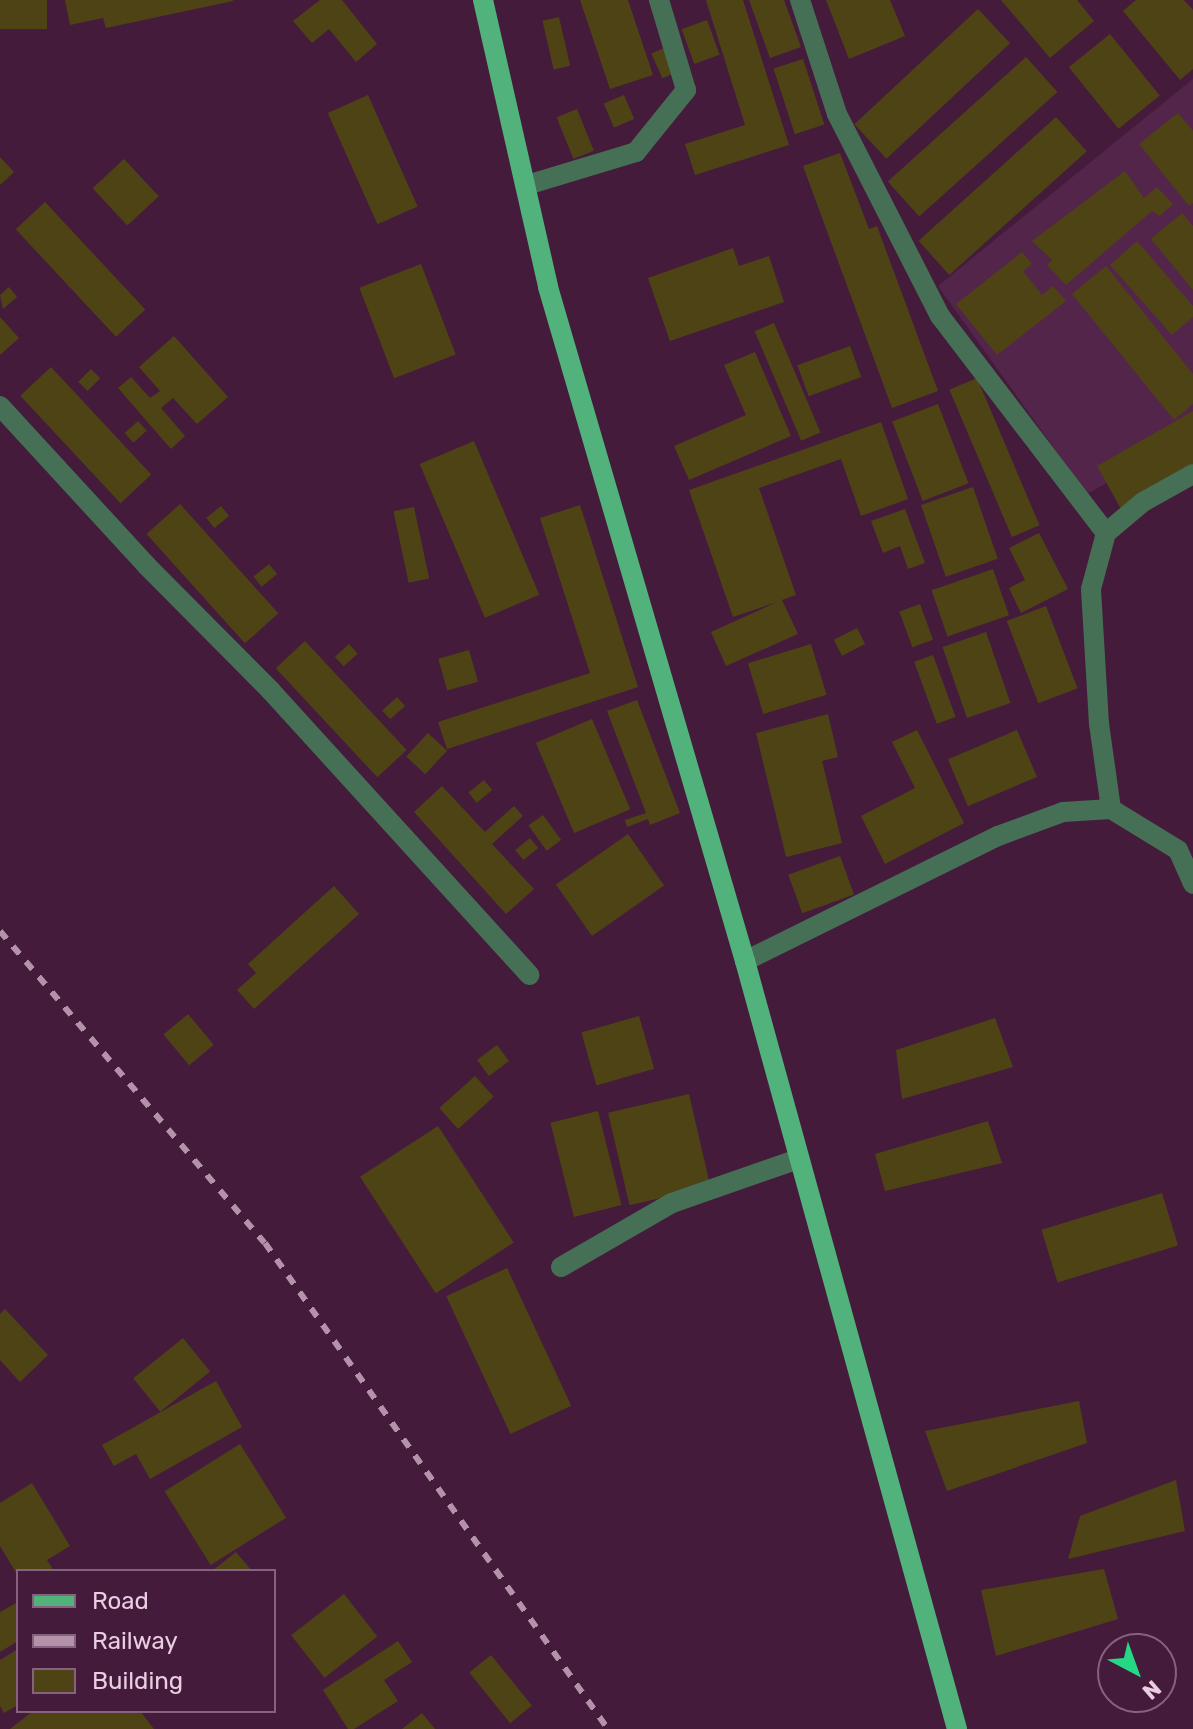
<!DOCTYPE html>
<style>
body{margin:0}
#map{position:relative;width:1193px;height:1729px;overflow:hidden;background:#451b3c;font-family:Rubik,sans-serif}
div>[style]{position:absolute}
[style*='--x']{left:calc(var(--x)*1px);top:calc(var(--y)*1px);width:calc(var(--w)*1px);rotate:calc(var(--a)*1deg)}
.built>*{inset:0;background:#54254a}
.building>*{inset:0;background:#4e4314;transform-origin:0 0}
.minor>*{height:20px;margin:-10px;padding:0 10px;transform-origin:10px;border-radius:10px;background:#457056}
.major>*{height:20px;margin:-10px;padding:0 10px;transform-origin:10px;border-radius:10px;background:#52b27c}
.rail>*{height:6px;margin-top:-3px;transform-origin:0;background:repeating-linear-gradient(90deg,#b392aa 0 10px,transparent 0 20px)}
span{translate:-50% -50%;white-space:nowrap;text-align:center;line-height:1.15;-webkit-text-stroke:6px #451b3c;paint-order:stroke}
.legend{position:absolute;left:16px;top:1569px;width:260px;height:144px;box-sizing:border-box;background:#451b3c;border:2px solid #87627e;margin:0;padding:10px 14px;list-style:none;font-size:24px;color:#e9cde1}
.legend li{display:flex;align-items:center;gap:16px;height:40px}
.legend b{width:40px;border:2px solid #87627e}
.north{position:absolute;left:1097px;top:1633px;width:80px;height:80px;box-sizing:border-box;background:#451b3c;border:2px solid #87627e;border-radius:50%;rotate:139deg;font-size:22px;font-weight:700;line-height:32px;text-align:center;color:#e9cde1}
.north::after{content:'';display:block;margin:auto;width:28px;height:36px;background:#25d886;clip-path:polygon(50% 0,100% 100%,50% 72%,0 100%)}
</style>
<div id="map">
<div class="built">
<div style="clip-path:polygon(1193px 79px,1193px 434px,1087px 494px,938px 286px)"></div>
</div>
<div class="building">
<div style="left:0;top:0;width:47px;height:29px"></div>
<div style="clip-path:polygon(65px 0,233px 0,233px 1px,106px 28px,103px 18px,70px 25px)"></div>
<div style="clip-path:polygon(320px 0,342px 0,377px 44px,356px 62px,329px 29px,312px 43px,293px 21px)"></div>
<div style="clip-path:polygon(580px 0,628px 0,653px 75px,610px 89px)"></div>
<div style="clip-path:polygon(706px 0,743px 0,789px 145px,695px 175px,685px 144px,745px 125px)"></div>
<div style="clip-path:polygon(749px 0,784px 0,801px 47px,770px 58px)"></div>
<div style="clip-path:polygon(826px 0,890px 0,905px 36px,849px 59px)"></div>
<div style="clip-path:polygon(1001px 0,1077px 0,1094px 21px,1050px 58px)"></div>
<div style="clip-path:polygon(1136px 0,1184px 0,1193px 10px,1193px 69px,1180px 80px,1123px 11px)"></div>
<div style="left:978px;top:9px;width:47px;height:169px;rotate:47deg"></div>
<div style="left:559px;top:17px;width:50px;height:17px;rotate:77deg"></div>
<div style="left:707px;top:20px;width:37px;height:27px;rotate:70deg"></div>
<div style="left:1110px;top:34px;width:79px;height:53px;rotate:51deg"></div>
<div style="left:666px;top:47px;width:27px;height:16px;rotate:66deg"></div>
<div style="left:1026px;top:57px;width:47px;height:186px;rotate:48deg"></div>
<div style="left:803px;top:59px;width:69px;height:31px;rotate:72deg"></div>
<div style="left:368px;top:95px;width:122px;height:44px;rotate:66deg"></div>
<div style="left:624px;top:95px;width:26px;height:22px;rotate:67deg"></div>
<div style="left:577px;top:109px;width:45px;height:22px;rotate:68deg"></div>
<div style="clip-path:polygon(1178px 113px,1193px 131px,1193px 203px,1189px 206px,1139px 144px)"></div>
<div style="left:1056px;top:117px;width:46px;height:185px;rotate:48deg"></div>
<div style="clip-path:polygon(840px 153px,869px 229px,877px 226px,938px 391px,892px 408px,803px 166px)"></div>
<div style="clip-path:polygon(0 157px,14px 172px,0 185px)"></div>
<div style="left:124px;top:159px;width:51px;height:43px;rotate:47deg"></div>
<div style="clip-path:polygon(1125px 171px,1144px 198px,1157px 187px,1173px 204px,1160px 216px,1152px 211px,1066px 285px,1047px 265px,1052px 260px,1032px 241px)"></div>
<div style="left:45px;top:202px;width:147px;height:40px;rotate:47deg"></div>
<div style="clip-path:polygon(1182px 213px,1193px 226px,1193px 290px,1151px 239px)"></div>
<div style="clip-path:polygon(1137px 241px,1193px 306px,1193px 317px,1172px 335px,1110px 265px)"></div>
<div style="clip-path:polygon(733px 248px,739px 266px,769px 256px,784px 302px,670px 341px,648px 278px)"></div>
<div style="clip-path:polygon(1022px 252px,1032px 264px,1023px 271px,1042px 295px,1053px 286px,1066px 301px,997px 355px,956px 304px)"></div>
<div style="left:421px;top:264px;width:97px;height:66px;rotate:69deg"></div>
<div style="clip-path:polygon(1106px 266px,1193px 374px,1193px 404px,1174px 420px,1072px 294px)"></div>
<div style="clip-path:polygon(9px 287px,17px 297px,3px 309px,0 295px)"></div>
<div style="clip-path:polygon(0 317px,19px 338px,0 355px)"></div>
<div style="left:774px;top:323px;width:119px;height:21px;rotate:67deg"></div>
<div style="clip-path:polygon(174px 336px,228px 397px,197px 424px,173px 398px,161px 408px,185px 436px,171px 449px,118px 388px,131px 377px,150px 398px,160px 391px,139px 367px)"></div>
<div style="left:850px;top:346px;width:33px;height:56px;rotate:70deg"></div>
<div style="clip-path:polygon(755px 352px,791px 436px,689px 480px,674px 446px,746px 415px,724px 365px)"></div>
<div style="left:51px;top:367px;width:147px;height:42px;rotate:47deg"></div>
<div style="left:91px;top:369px;width:13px;height:18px;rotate:45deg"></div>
<div style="left:977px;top:378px;width:160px;height:30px;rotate:67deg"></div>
<div style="left:938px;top:404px;width:85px;height:49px;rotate:69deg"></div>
<div style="clip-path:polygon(1193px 411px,1193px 468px,1121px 509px,1097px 466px)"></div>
<div style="left:138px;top:421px;width:13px;height:18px;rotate:48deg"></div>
<div style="clip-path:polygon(881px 422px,908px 499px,861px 516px,841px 459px,759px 488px,796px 595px,782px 600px,798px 634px,726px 666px,711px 632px,777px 602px,733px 617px,689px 490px)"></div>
<div style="left:474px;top:441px;width:167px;height:59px;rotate:67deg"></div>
<div style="left:973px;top:487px;width:76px;height:55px;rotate:71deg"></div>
<div style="left:180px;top:504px;width:147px;height:45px;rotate:48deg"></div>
<div style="clip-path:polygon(580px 505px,638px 687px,447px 749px,438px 722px,590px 673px,540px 518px)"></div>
<div style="left:221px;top:506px;width:13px;height:19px;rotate:51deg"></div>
<div style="left:414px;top:507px;width:73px;height:21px;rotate:78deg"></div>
<div style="clip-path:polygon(905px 509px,925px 563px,908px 569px,900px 546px,883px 553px,871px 521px)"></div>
<div style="clip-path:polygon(1039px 533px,1068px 589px,1021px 613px,1009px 588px,1025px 580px,1009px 548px)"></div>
<div style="left:269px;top:564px;width:13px;height:20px;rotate:51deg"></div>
<div style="left:993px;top:569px;width:49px;height:65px;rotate:71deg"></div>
<div style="left:920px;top:604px;width:38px;height:22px;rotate:70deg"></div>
<div style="left:1046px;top:606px;width:88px;height:42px;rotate:69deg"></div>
<div style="left:857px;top:628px;width:18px;height:26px;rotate:63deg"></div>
<div style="left:986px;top:632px;width:75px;height:46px;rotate:71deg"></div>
<div style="left:305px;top:641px;width:149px;height:40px;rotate:47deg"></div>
<div style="left:349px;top:644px;width:13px;height:19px;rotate:48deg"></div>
<div style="left:811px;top:644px;width:53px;height:66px;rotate:73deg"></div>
<div style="left:469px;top:650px;width:33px;height:32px;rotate:74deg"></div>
<div style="left:933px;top:655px;width:66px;height:20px;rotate:70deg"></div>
<div style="left:397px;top:697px;width:12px;height:20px;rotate:48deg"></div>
<div style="clip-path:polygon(637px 700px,680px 813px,650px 825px,648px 819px,627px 827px,625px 820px,646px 813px,607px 711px)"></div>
<div style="clip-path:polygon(828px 714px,838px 757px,822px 761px,842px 843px,786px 857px,756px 733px)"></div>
<div style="left:592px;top:719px;width:98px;height:61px;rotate:67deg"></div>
<div style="clip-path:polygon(917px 730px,964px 823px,885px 864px,861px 816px,915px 788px,892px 742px)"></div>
<div style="left:1017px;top:730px;width:51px;height:75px;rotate:67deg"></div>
<div style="left:428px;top:733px;width:26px;height:32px;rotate:43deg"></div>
<div style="left:484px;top:780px;width:13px;height:20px;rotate:51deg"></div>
<div style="clip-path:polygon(442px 786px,485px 832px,514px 806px,523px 816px,492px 844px,534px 889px,506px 914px,414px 812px)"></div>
<div style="left:543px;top:815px;width:31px;height:18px;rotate:54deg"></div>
<div style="left:628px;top:834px;width:63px;height:88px;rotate:55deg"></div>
<div style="left:530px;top:838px;width:13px;height:19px;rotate:51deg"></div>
<div style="left:840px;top:856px;width:41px;height:55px;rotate:70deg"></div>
<div style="clip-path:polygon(334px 886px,359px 914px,254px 1009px,237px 990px,256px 973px,248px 964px)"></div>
<div style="left:188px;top:1014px;width:40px;height:32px;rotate:50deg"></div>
<div style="left:639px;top:1016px;width:55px;height:60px;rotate:74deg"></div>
<div style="clip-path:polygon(995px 1018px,1013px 1067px,902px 1099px,896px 1050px)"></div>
<div style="left:497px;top:1045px;width:20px;height:25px;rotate:53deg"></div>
<div style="left:475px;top:1076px;width:28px;height:48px;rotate:48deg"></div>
<div style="left:689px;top:1094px;width:95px;height:83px;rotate:77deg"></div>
<div style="left:598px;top:1111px;width:97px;height:49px;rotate:76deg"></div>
<div style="clip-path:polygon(988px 1121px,1002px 1163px,885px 1191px,875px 1154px)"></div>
<div style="left:438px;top:1126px;width:139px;height:93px;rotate:57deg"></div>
<div style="left:1162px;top:1193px;width:55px;height:126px;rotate:73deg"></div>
<div style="left:507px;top:1268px;width:152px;height:67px;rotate:65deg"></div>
<div style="clip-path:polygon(5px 1309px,48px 1355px,20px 1382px,0 1360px,0 1314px)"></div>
<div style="left:183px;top:1338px;width:43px;height:64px;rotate:51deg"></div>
<div style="clip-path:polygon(216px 1381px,242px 1427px,150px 1479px,136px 1454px,114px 1466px,102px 1445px)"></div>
<div style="clip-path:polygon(1079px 1401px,1087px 1443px,947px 1491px,925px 1431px)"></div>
<div style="left:240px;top:1444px;width:87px;height:89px;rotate:58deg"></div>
<div style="clip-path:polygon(1176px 1480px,1185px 1531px,1068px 1559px,1080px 1516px)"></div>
<div style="clip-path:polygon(32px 1483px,70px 1546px,47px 1560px,54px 1571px,18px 1571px,18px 1576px,0 1546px,0 1503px)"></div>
<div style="clip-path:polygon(236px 1552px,252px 1571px,212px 1571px)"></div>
<div style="clip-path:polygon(1104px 1569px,1118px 1619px,996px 1656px,981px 1590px)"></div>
<div style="left:344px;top:1594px;width:54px;height:67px;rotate:52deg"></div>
<div style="clip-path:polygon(18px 1602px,18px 1641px,0 1652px,0 1612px)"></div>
<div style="clip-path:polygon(398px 1641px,412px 1662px,384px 1680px,398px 1701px,354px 1729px,348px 1729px,323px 1690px)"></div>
<div style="clip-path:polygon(18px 1649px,18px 1705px,4px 1713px,0 1706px,0 1660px)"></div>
<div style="left:491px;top:1655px;width:65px;height:28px;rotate:51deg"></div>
<div style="clip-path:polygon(33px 1711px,140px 1711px,154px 1729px,10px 1729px)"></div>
<div style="clip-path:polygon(422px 1713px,435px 1729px,402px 1729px)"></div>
</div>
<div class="minor">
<div style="--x:800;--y:0;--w:120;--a:72"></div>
<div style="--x:837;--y:114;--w:227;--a:63"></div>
<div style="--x:940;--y:316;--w:273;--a:52.6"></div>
<div style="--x:527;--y:185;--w:114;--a:-16.8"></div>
<div style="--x:636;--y:152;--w:80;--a:-51.1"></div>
<div style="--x:686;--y:90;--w:94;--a:-106.7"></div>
<div style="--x:0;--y:406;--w:217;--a:47.4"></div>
<div style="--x:147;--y:566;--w:176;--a:45.2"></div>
<div style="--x:271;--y:691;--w:384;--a:47.7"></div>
<div style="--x:1111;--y:809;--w:86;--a:-98"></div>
<div style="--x:1099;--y:724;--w:135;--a:-93.4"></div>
<div style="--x:1091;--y:589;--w:58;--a:-75"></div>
<div style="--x:1106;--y:533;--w:48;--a:-40"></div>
<div style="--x:1143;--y:502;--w:57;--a:-29.2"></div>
<div style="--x:745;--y:961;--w:282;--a:-26.3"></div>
<div style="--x:998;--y:836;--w:69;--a:-20.3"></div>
<div style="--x:1063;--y:812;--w:48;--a:-3.6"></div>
<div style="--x:1111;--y:809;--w:79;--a:31.5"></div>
<div style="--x:1178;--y:850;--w:37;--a:66"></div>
<div style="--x:561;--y:1267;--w:128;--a:-30"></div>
<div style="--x:672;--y:1203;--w:133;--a:-19.2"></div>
</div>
<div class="major">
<div style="--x:483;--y:0;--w:294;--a:77.2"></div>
<div style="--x:548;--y:287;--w:702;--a:73.71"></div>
<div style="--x:745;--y:961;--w:797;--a:74.57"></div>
</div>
<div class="rail">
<div style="--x:0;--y:931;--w:409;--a:49.7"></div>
<div style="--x:265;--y:1243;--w:595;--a:54.79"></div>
</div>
<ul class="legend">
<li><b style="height:10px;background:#52b27c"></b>Road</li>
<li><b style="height:10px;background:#b392aa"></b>Railway</li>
<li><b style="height:22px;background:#4e4314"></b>Building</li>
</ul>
<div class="north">N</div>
</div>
